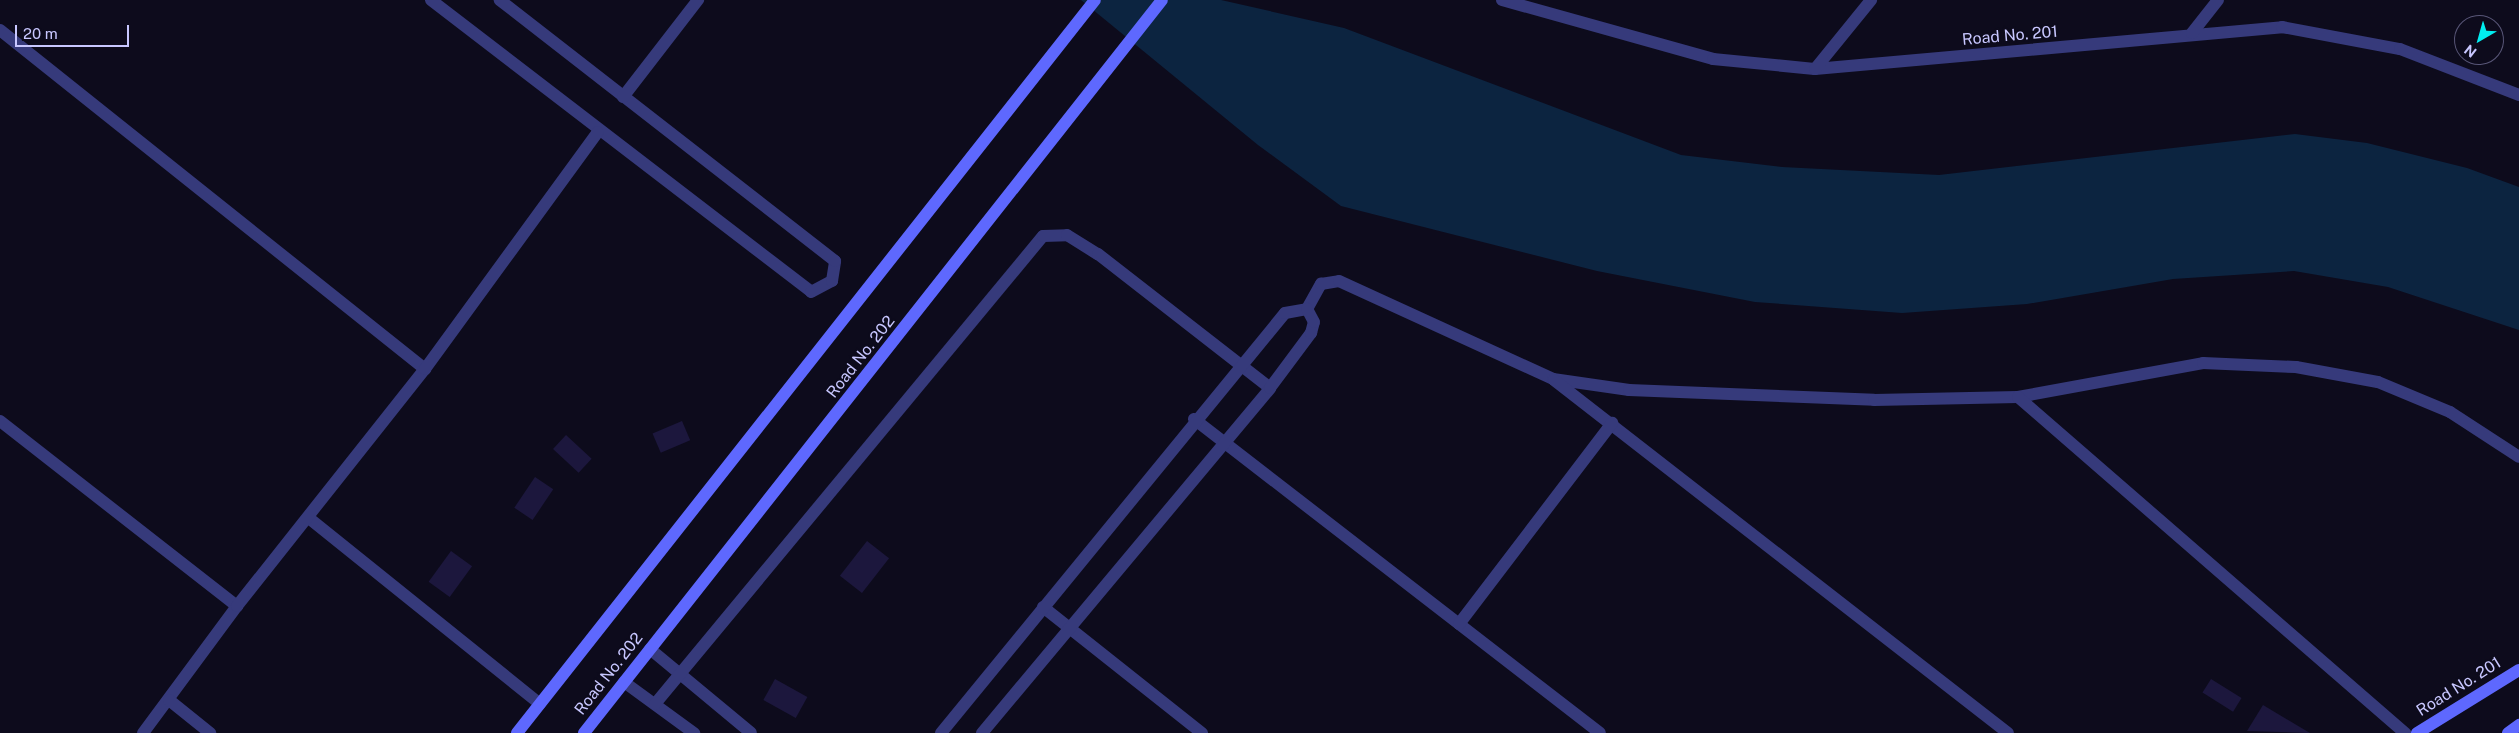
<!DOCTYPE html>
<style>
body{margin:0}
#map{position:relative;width:2519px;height:733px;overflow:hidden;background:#0d0b1c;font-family:"Public Sans",sans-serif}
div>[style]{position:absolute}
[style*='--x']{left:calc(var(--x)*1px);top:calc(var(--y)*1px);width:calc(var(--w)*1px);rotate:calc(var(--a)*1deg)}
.water>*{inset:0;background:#0c2440}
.building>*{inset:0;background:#1c173d;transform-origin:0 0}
.street>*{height:12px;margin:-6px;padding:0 6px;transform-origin:6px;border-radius:6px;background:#363a7b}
.secondary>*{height:12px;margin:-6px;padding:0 6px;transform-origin:6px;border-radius:6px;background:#5e68fe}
span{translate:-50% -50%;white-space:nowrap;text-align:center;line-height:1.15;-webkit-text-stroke:4px #0d0b1c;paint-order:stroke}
.street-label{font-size:16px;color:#c8c7ff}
.north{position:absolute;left:2454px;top:15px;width:50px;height:50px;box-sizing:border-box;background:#0d0b1c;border:1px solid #585677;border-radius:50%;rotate:218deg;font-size:14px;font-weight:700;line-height:20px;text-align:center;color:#c8c7ff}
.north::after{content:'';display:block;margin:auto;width:18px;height:22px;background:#01edf0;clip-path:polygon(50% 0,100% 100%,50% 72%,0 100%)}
.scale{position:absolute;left:15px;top:25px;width:114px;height:22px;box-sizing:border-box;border:2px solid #c8c7ff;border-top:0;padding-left:6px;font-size:15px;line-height:18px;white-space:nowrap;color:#c8c7ff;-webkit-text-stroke:4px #0d0b1c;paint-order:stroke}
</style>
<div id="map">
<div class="water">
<div style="clip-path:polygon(1081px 0,1221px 0,1344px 28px,1681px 155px,1782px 167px,1939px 175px,2295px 134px,2367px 143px,2467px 168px,2519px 187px,2519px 330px,2388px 287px,2294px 271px,2173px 279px,2027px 304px,1902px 313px,1755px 302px,1597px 271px,1341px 206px,1258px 145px)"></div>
</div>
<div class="building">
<div style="left:682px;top:421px;width:21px;height:32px;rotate:67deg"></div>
<div style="left:566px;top:435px;width:35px;height:19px;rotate:43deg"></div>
<div style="left:535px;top:477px;width:22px;height:37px;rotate:34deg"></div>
<div style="left:867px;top:541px;width:28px;height:44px;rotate:38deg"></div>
<div style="left:451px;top:551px;width:26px;height:38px;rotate:36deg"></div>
<div style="left:775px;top:679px;width:37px;height:24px;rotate:29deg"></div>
<div style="left:2211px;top:679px;width:36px;height:16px;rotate:32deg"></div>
<div style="clip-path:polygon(2263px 705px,2310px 733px,2247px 731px)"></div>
</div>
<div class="street">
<div style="--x:431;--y:0;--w:479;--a:37.5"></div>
<div style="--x:811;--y:292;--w:24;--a:-28"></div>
<div style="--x:832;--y:281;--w:20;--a:-81"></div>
<div style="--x:835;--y:261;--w:425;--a:-142.1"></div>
<div style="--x:1502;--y:0;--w:219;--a:15.6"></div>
<div style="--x:1713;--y:59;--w:102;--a:5.6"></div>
<div style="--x:1815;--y:69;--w:469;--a:-5.1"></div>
<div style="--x:2282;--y:27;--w:120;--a:10.6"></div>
<div style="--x:2400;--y:49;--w:128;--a:21.1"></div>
<div style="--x:0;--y:30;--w:544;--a:38.58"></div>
<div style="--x:2192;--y:33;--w:42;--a:-51.8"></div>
<div style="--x:1815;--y:69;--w:89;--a:-50.9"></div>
<div style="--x:623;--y:97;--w:123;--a:-52.3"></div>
<div style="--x:1307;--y:309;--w:29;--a:-61"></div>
<div style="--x:1321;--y:284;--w:18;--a:-9"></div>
<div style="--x:1339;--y:281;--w:235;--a:24.6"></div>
<div style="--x:1553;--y:379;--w:77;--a:8.2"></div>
<div style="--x:1629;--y:390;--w:245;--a:2.3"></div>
<div style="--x:1874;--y:400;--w:144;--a:-1.2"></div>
<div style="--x:2018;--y:397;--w:188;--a:-10.4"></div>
<div style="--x:2203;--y:363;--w:93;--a:2.5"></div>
<div style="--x:2296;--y:367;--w:83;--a:10.4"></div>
<div style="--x:2378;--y:382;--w:78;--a:22.6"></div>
<div style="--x:2450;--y:412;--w:82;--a:33.1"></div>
<div style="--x:1554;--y:380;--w:575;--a:37.87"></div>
<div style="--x:2018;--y:397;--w:513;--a:40.97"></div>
<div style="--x:1194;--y:419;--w:513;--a:37.72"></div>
<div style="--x:0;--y:421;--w:301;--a:38"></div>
<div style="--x:237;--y:606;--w:158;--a:126.5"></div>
<div style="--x:310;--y:519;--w:295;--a:38.8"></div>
<div style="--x:237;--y:606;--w:303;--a:-51.6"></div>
<div style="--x:425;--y:369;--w:293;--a:-53.9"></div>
<div style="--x:1043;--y:607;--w:203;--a:38.4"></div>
<div style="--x:1459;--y:624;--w:253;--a:-52.7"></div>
<div style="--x:650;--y:649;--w:131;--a:39.7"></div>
<div style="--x:624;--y:682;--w:87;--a:36.1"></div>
<div style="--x:169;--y:700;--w:53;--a:38.8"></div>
<div style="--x:655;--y:704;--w:608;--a:-50.34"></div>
<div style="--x:1043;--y:236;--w:24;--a:-2"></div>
<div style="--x:1067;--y:235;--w:36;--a:32"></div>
<div style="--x:1098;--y:254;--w:218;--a:37.9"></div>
<div style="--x:941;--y:733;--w:543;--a:-50.68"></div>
<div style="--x:1285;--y:313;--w:22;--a:-10"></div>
<div style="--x:982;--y:733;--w:449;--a:-50.1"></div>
<div style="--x:1270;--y:388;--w:69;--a:-53.3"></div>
<div style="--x:1311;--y:333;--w:11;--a:-75"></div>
<div style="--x:1314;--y:322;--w:15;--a:-118"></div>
</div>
<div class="secondary">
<div style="--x:517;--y:733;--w:933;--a:-51.74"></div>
<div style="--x:584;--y:733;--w:933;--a:-51.74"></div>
<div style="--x:2417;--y:733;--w:120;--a:-31.7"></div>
<div style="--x:2508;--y:733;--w:14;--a:-36"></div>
</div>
<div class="street-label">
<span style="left:2010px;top:36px;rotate:-5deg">Road No. 201</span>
<span style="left:861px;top:357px;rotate:-52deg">Road No. 202</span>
<span style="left:609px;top:674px;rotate:-52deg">Road No. 202</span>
<span style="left:2459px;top:687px;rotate:-32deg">Road No. 201</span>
</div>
<div class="north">N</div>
<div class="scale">20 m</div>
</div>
